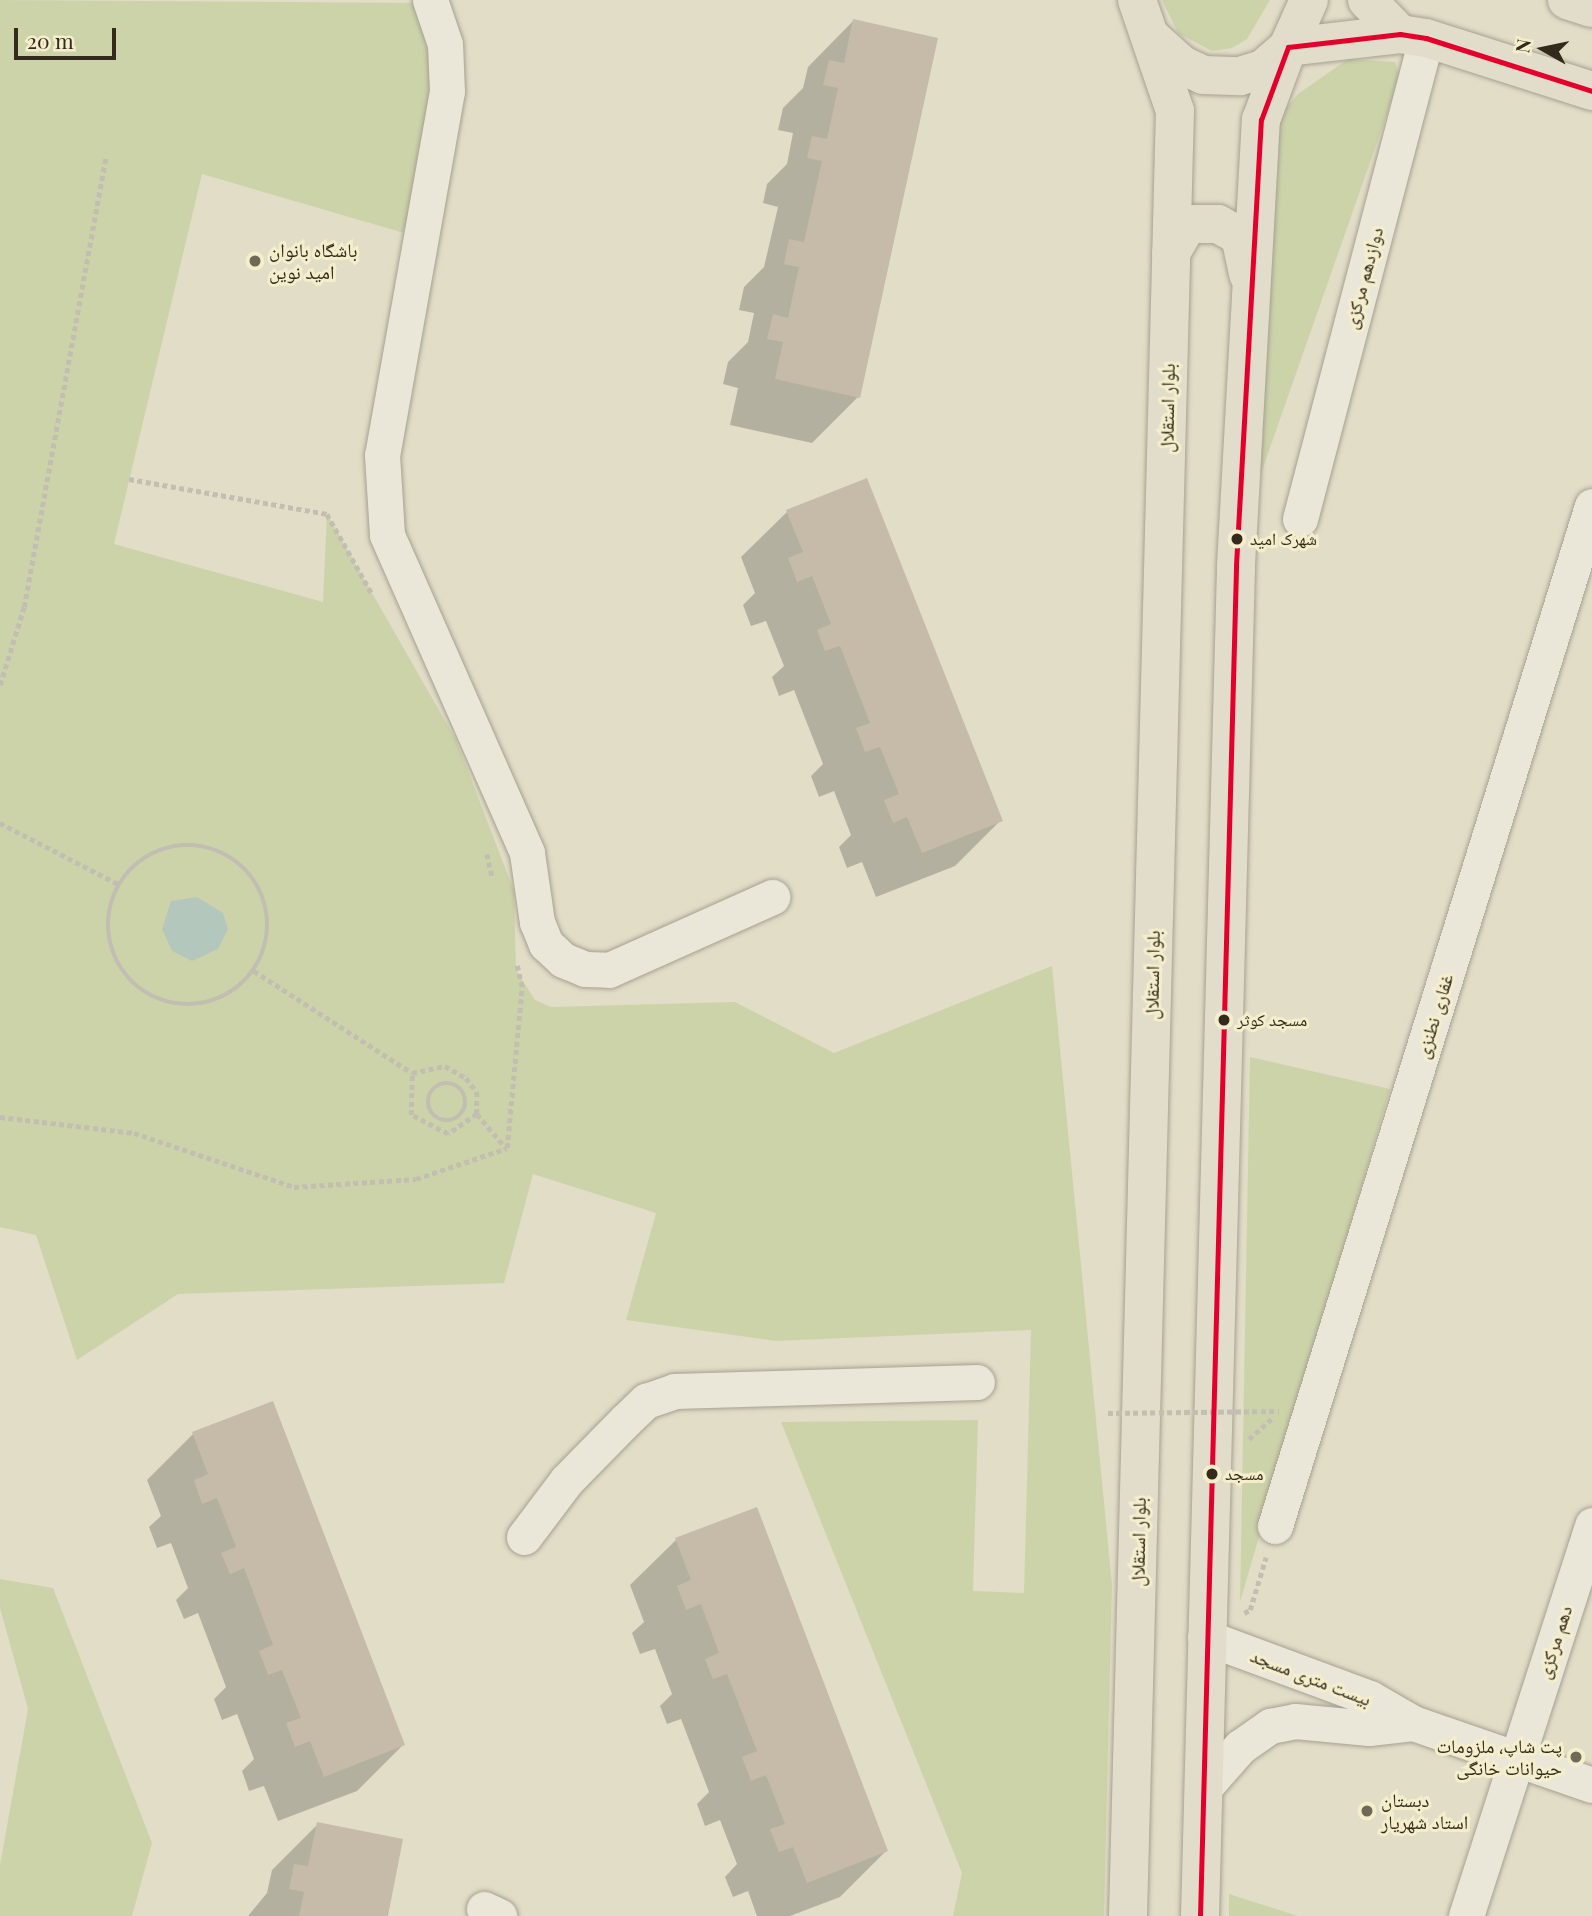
<!DOCTYPE html>
<meta charset="utf-8">
<style>
body{margin:0}
#map{position:relative;width:1592px;height:1916px;overflow:hidden;background:#e2ddc7;font-family:"Playfair Display","Noto Naskh Arabic",serif}
div>[style]{position:absolute}
[style*='--x']{left:calc(var(--x)*1px);top:calc(var(--y)*1px);width:calc(var(--w)*1px);rotate:calc(var(--a)*1deg)}
.green>*{inset:0;background:#cdd3a9}
.water>*{inset:0;background:#b4c7bd}
.shadow>*{inset:0;background:#0003}
.building>*{inset:0;background:#c5bba8}
.path>*{height:4.5px;margin-top:-2.25px;transform-origin:0;background:repeating-linear-gradient(90deg,#c2beb1 0 5px,transparent 0 8.5px)}
.path>.ring{margin:-2.25px;padding:0;box-sizing:content-box;background:none;border:4.5px solid #c2beb1;border-radius:50%}
.roads{filter:drop-shadow(0 0 2px #a6a191) drop-shadow(0 0 2px #a6a191)}
.minor>*{height:35px;margin:-17.5px;padding:0 17.5px;transform-origin:17.5px;border-radius:17.5px;background:#eae7d9}
.major>*{height:38px;margin:-19px;padding:0 19px;transform-origin:19px;border-radius:19px;background:#e1ddca}
.path-bridge>*{height:4.5px;margin-top:-2.25px;transform-origin:0;background:repeating-linear-gradient(90deg,#c2beb1 0 5px,transparent 0 8.5px)}
.bus-1>*{height:5px;margin:-2.5px;padding:0 2.5px;transform-origin:2.5px;border-radius:2.5px;background:#e4002b}
.dots>*{width:19px;height:19px;translate:-50% -50%;box-sizing:border-box;border:4px solid #f4eecc;border-radius:50%}
span{translate:-50% -50%;white-space:nowrap;text-align:center;line-height:1.15;-webkit-text-stroke:6px #f4eecc;paint-order:stroke}
.bus-label{font-size:17px;color:#332a1b}
.left{translate:0 -50%;text-align:left}
.poi-label{font-size:19px;color:#332a1b}
.right{translate:-100% -50%;text-align:right}
.street-label{font-size:19px;color:#332a1b}
.north{position:absolute;left:1508px;top:14px;width:70px;height:70px;-webkit-text-stroke:5px #f4eecc;paint-order:stroke;rotate:279deg;font-size:19px;font-weight:700;line-height:28px;text-align:center;color:#332a1b}
.north::after{content:'';display:block;margin:auto;width:24px;height:32px;background:#332a1b;clip-path:polygon(50% 0,100% 100%,50% 72%,0 100%)}
.scale{position:absolute;left:14px;top:28px;width:102px;height:32px;box-sizing:border-box;border:4px solid #332a1b;border-top:0;padding-left:9px;font-size:21px;line-height:24px;white-space:nowrap;color:#332a1b;-webkit-text-stroke:5px #f4eecc;paint-order:stroke}
</style>
<div id="map">
<div class="green">
<div style="clip-path:polygon(0 0,415px 3px,435px 72px,404px 233px,202px 174px,114px 544px,323px 602px,327px 514px,456px 740px,514px 891px,516px 970px,535px 1000px,551px 1007px,735px 1002px,834px 1053px,1052px 966px,1112px 1585px,1104px 1916px,953px 1916px,962px 1873px,781px 1422px,978px 1420px,973px 1591px,1024px 1593px,1031px 1330px,776px 1341px,626px 1320px,656px 1213px,533px 1174px,504px 1283px,178px 1294px,77px 1360px,36px 1235px,0 1227px)"></div>
<div style="clip-path:polygon(1162px 0,1270px 0,1247px 39px,1232px 48px,1212px 51px,1178px 33px)"></div>
<div style="clip-path:polygon(1348px 59px,1395px 62px,1400px 77px,1259px 479px,1272px 124px,1298px 94px)"></div>
<div style="clip-path:polygon(1250px 1057px,1390px 1089px,1240px 1602px)"></div>
<div style="clip-path:polygon(0 1579px,53px 1588px,152px 1843px,132px 1916px,0 1916px,0 1865px,28px 1709px,0 1608px)"></div>
<div style="clip-path:polygon(1229px 1894px,1298px 1916px,1229px 1916px)"></div>
</div>
<div class="water">
<div style="clip-path:polygon(197px 897px,223px 913px,228px 929px,218px 949px,192px 961px,172px 951px,162px 929px,171px 901px)"></div>
</div>
<div class="shadow">
<div style="clip-path:polygon(853px 21px,858px 397px,812px 443px,730px 425px,738px 388px,723px 384px,728px 362px,748px 342px,754px 313px,739px 310px,744px 287px,764px 267px,778px 207px,763px 203px,767px 184px,787px 164px,793px 133px,778px 130px,783px 108px,803px 88px,808px 67px)"></div>
<div style="clip-path:polygon(787px 512px,1001px 820px,955px 866px,876px 897px,862px 862px,847px 868px,839px 847px,851px 835px,834px 791px,819px 797px,811px 776px,823px 764px,794px 690px,779px 696px,772px 677px,784px 666px,766px 621px,751px 626px,743px 605px,755px 593px,741px 557px)"></div>
<div style="clip-path:polygon(272px 1403px,403px 1745px,357px 1791px,278px 1821px,264px 1786px,249px 1791px,242px 1771px,254px 1759px,237px 1714px,222px 1720px,214px 1699px,226px 1687px,198px 1613px,184px 1619px,176px 1600px,188px 1588px,171px 1543px,157px 1548px,149px 1527px,161px 1516px,147px 1480px,193px 1434px)"></div>
<div style="clip-path:polygon(676px 1540px,886px 1851px,840px 1897px,790px 1916px,757px 1916px,748px 1891px,733px 1897px,725px 1877px,737px 1864px,720px 1820px,705px 1826px,697px 1804px,709px 1792px,681px 1719px,667px 1724px,660px 1706px,672px 1694px,655px 1649px,640px 1654px,632px 1633px,644px 1622px,630px 1585px)"></div>
<div style="clip-path:polygon(318px 1824px,386px 1916px,248px 1916px,267px 1893px,272px 1870px)"></div>
</div>
<div class="building">
<div style="clip-path:polygon(853px 19px,938px 38px,860px 398px,775px 379px,783px 342px,767px 339px,773px 314px,788px 318px,799px 267px,784px 264px,789px 239px,804px 242px,822px 161px,807px 158px,812px 136px,827px 139px,838px 88px,823px 85px,829px 60px,844px 63px)"></div>
<div style="clip-path:polygon(867px 478px,1003px 821px,922px 853px,907px 817px,893px 823px,884px 800px,899px 794px,880px 747px,865px 752px,856px 728px,870px 723px,840px 646px,825px 651px,817px 630px,831px 624px,812px 576px,797px 582px,788px 558px,803px 552px,786px 510px)"></div>
<div style="clip-path:polygon(273px 1401px,405px 1745px,324px 1777px,310px 1741px,295px 1747px,286px 1723px,301px 1718px,282px 1670px,268px 1675px,259px 1651px,273px 1645px,244px 1568px,230px 1574px,221px 1553px,236px 1547px,217px 1498px,202px 1504px,194px 1480px,208px 1474px,192px 1432px)"></div>
<div style="clip-path:polygon(757px 1507px,888px 1851px,807px 1883px,793px 1847px,779px 1852px,770px 1829px,785px 1824px,766px 1775px,751px 1781px,742px 1757px,757px 1751px,727px 1674px,713px 1679px,705px 1659px,719px 1653px,701px 1604px,686px 1610px,677px 1586px,691px 1580px,675px 1538px)"></div>
<div style="clip-path:polygon(317px 1822px,403px 1839px,388px 1916px,299px 1916px,304px 1892px,289px 1889px,294px 1864px,308px 1866px)"></div>
</div>
<div class="path">
<div style="--x:129;--y:479;--w:201;--a:10"></div>
<div style="--x:327;--y:514;--w:90;--a:60.6"></div>
<div style="--x:0;--y:685;--w:82;--a:-72.9"></div>
<div style="--x:24;--y:607;--w:457;--a:-79.7"></div>
<div style="--x:0;--y:823;--w:133;--a:27.3"></div>
<div class="ring" style="left:108px;top:845px;width:155.5px;height:155.5px"></div>
<div style="--x:487;--y:854;--w:23;--a:77"></div>
<div style="--x:254;--y:971;--w:188;--a:32.8"></div>
<div style="--x:412;--y:1073;--w:34;--a:-12"></div>
<div style="--x:445;--y:1066;--w:24;--a:30"></div>
<div style="--x:466;--y:1078;--w:18;--a:52"></div>
<div style="--x:477;--y:1092;--w:22;--a:90"></div>
<div style="--x:477;--y:1114;--w:35;--a:145"></div>
<div style="--x:448;--y:1134;--w:42;--a:-152.8"></div>
<div style="--x:411;--y:1115;--w:42;--a:-88.6"></div>
<div class="ring" style="left:428px;top:1083px;width:33.5px;height:33.5px"></div>
<div style="--x:477;--y:1114;--w:45;--a:49.5"></div>
<div style="--x:0;--y:1117;--w:135;--a:6.8"></div>
<div style="--x:134;--y:1133;--w:169;--a:18.6"></div>
<div style="--x:294;--y:1187;--w:122;--a:-3.8"></div>
<div style="--x:416;--y:1179;--w:96;--a:-18.8"></div>
<div style="--x:507;--y:1148;--w:162;--a:-84.7"></div>
<div style="--x:522;--y:987;--w:22;--a:-103"></div>
<div style="--x:1249;--y:1439;--w:30;--a:-42"></div>
<div style="--x:1244;--y:1613;--w:7;--a:-27"></div>
<div style="--x:1250;--y:1610;--w:55;--a:-73.2"></div>
</div>
<div class="roads">
<div class="minor">
<div style="--x:430;--y:0;--w:46;--a:71.2"></div>
<div style="--x:445;--y:44;--w:47;--a:87.6"></div>
<div style="--x:447;--y:91;--w:370;--a:100.1"></div>
<div style="--x:382;--y:455;--w:80;--a:86.4"></div>
<div style="--x:387;--y:535;--w:347;--a:66.2"></div>
<div style="--x:527;--y:853;--w:70;--a:81.8"></div>
<div style="--x:537;--y:922;--w:24;--a:68"></div>
<div style="--x:546;--y:944;--w:23;--a:43"></div>
<div style="--x:563;--y:960;--w:24;--a:22"></div>
<div style="--x:585;--y:969;--w:24;--a:2"></div>
<div style="--x:609;--y:970;--w:179;--a:-24.1"></div>
<div style="--x:1300;--y:519;--w:497;--a:-75.3"></div>
<div style="--x:1275;--y:1526;--w:1068;--a:-72.74"></div>
<div style="--x:524;--y:1537;--w:71;--a:-53"></div>
<div style="--x:567;--y:1480;--w:84;--a:-45.5"></div>
<div style="--x:626;--y:1420;--w:28;--a:-44"></div>
<div style="--x:646;--y:1401;--w:31;--a:-19"></div>
<div style="--x:675;--y:1391;--w:302;--a:-1.7"></div>
<div style="--x:1205;--y:1637;--w:176;--a:20.3"></div>
<div style="--x:1370;--y:1698;--w:50;--a:30.2"></div>
<div style="--x:1413;--y:1723;--w:189;--a:19.1"></div>
<div style="--x:1204;--y:1788;--w:55;--a:-48.7"></div>
<div style="--x:1240;--y:1747;--w:37;--a:-35"></div>
<div style="--x:1270;--y:1726;--w:25;--a:-11"></div>
<div style="--x:1295;--y:1721;--w:74;--a:5.4"></div>
<div style="--x:1369;--y:1728;--w:44;--a:-6.5"></div>
<div style="--x:484;--y:1909;--w:17;--a:25"></div>
<div style="--x:1466;--y:1916;--w:411;--a:-72.1"></div>
</div>
<div class="major">
<div style="--x:1367;--y:0;--w:47;--a:45.9"></div>
<div style="--x:1567;--y:0;--w:26;--a:18"></div>
<div style="--x:1151;--y:37;--w:42;--a:42.1"></div>
<div style="--x:1182;--y:65;--w:23;--a:25"></div>
<div style="--x:1203;--y:75;--w:37;--a:2"></div>
<div style="--x:1240;--y:76;--w:24;--a:-17"></div>
<div style="--x:1263;--y:69;--w:33;--a:-41"></div>
<div style="--x:1288;--y:47;--w:51;--a:-65.9"></div>
<div style="--x:1171;--y:253;--w:34;--a:-60"></div>
<div style="--x:1188;--y:224;--w:30;--a:0"></div>
<div style="--x:1218;--y:224;--w:25;--a:29"></div>
<div style="--x:1240;--y:236;--w:39;--a:78"></div>
<div style="--x:1128;--y:1916;--w:1806;--a:-88.51"></div>
<div style="--x:1175;--y:111;--w:117;--a:-108.9"></div>
<div style="--x:1200;--y:1916;--w:1351;--a:-88.47"></div>
<div style="--x:1236;--y:565;--w:446;--a:-86.8"></div>
<div style="--x:1261;--y:120;--w:78;--a:-69.7"></div>
<div style="--x:1288;--y:47;--w:113;--a:-6.6"></div>
<div style="--x:1400;--y:34;--w:26;--a:9"></div>
<div style="--x:1426;--y:38;--w:174;--a:17.7"></div>
</div>
</div>
<div class="path-bridge">
<div style="--x:1108;--y:1413;--w:171;--a:-0.7"></div>
</div>
<div class="bus-1">
<div style="--x:1200;--y:1916;--w:1351;--a:-88.47"></div>
<div style="--x:1236;--y:565;--w:446;--a:-86.8"></div>
<div style="--x:1261;--y:120;--w:78;--a:-69.7"></div>
<div style="--x:1288;--y:47;--w:113;--a:-6.6"></div>
<div style="--x:1400;--y:34;--w:26;--a:9"></div>
<div style="--x:1426;--y:38;--w:174;--a:17.7"></div>
</div>
<div class="dots">
<div style="left:255px;top:261px;background:#706957"></div>
<div style="left:1237px;top:539px;background:#332a1b"></div>
<div style="left:1224px;top:1020px;background:#332a1b"></div>
<div style="left:1212px;top:1474px;background:#332a1b"></div>
<div style="left:1576px;top:1757px;background:#706957"></div>
<div style="left:1367px;top:1811px;background:#706957"></div>
</div>
<div class="bus-label">
<span class="left" style="left:1250px;top:539px">شهرک امید</span>
<span class="left" style="left:1237px;top:1020px">مسجد کوثر</span>
<span class="left" style="left:1225px;top:1474px">مسجد</span>
</div>
<div class="poi-label">
<span class="left" style="left:269px;top:261px">باشگاه بانوان<br>امید نوین</span>
<span class="right" style="left:1562px;top:1757px">پت شاپ، ملزومات<br>حیوانات خانگی</span>
<span class="left" style="left:1381px;top:1811px">دبستان<br>استاد شهریار</span>
</div>
<div class="street-label">
<span style="left:1363px;top:278px;rotate:-75deg">دوازدهم مرکزی</span>
<span style="left:1167px;top:408px;rotate:-89deg">بلوار استقلال</span>
<span style="left:1152px;top:975px;rotate:-89deg">بلوار استقلال</span>
<span style="left:1434px;top:1016px;rotate:-73deg">غفاری نطنزی</span>
<span style="left:1138px;top:1542px;rotate:-89deg">بلوار استقلال</span>
<span style="left:1554px;top:1642px;rotate:-72deg">دهم مرکزی</span>
<span style="left:1311px;top:1677px;rotate:21deg">بیست متری مسجد</span>
</div>
<div class="north">N</div>
<div class="scale">20 m</div>
</div>
